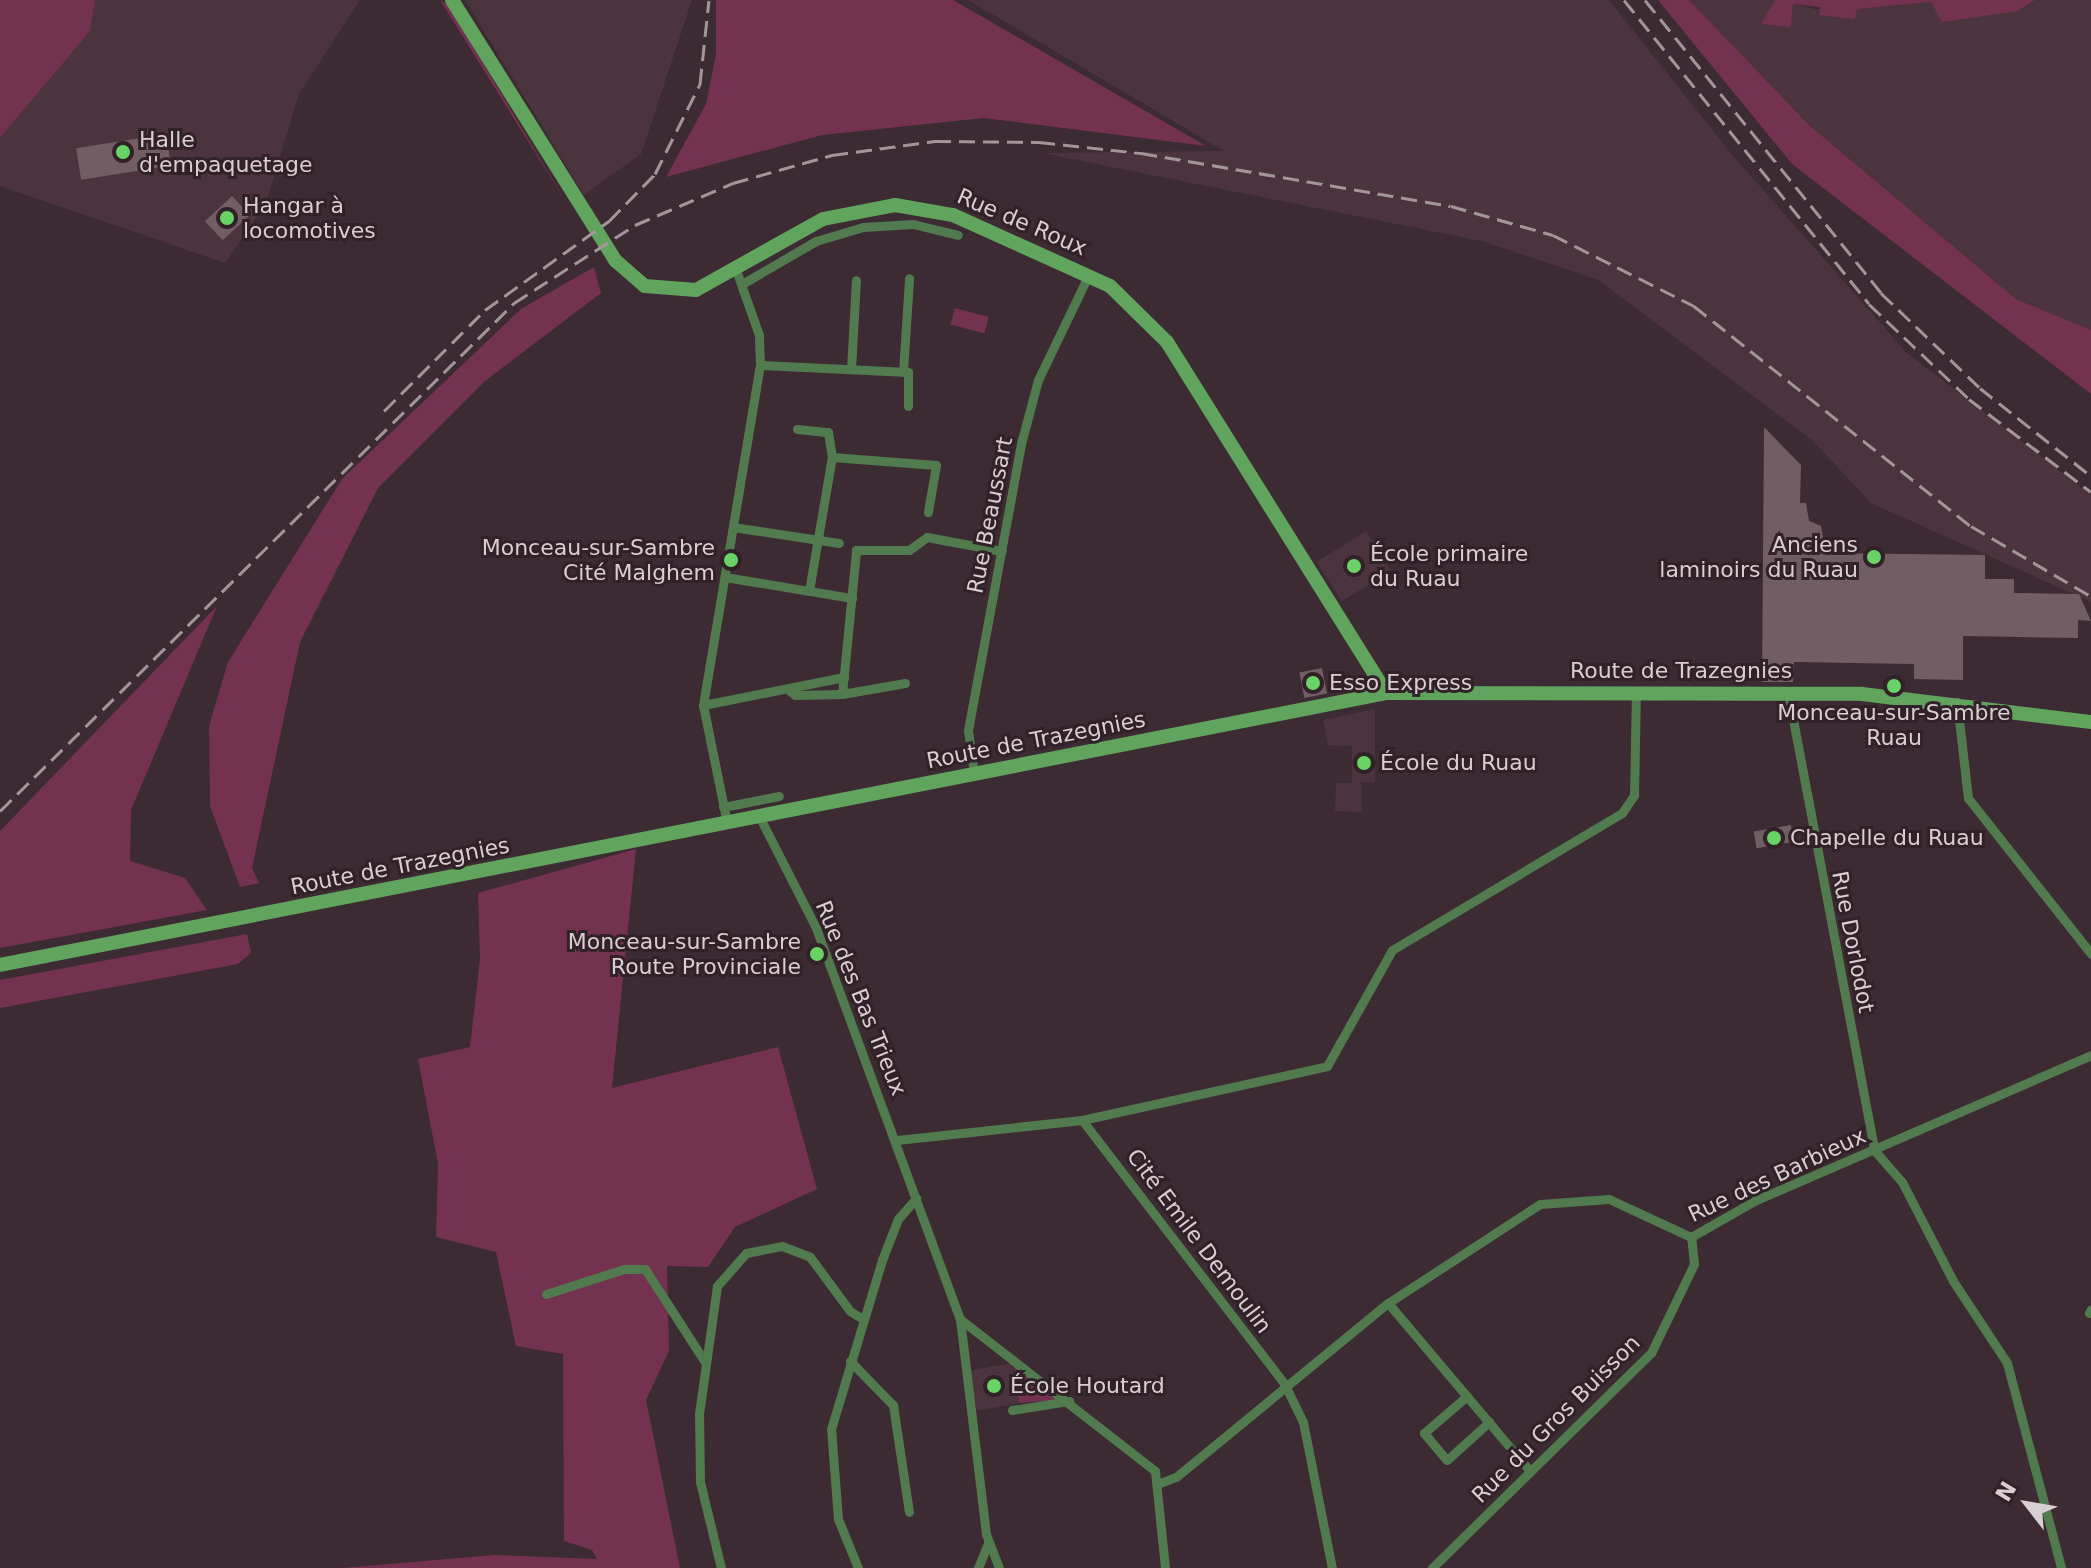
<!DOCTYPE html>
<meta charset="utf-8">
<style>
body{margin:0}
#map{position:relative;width:2091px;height:1568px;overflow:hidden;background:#3c2b32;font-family:"DejaVu Sans",sans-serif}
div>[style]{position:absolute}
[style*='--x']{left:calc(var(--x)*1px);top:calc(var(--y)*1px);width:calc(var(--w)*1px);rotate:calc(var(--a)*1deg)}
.built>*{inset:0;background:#4b343e;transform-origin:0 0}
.green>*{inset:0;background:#743251;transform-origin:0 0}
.building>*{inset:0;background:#715e65;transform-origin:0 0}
.street>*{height:9px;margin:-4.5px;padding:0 4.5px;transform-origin:4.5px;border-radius:4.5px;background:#517b4f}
.secondary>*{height:14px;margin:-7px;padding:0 7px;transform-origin:7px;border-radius:7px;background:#61a45d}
.rail>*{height:3px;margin-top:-1.5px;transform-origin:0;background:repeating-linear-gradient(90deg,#a3969b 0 16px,transparent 0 24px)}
.dots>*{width:22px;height:22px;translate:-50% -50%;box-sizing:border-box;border:4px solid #312128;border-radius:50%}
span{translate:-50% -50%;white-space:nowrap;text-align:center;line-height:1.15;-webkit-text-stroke:6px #312128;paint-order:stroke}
.poi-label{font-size:22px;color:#d9ced2}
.left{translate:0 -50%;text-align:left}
.right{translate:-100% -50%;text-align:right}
.street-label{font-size:22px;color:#d9ced2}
.north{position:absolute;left:1987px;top:1464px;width:80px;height:80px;-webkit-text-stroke:6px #312128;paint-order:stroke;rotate:301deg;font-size:22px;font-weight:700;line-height:32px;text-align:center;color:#d9ced2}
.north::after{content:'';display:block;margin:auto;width:28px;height:36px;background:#d9ced2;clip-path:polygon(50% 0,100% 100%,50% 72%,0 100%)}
</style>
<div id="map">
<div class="built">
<div style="clip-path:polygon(95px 0,360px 0,299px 94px,266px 204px,225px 263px,0 186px,0 138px,90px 31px)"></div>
<div style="clip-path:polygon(465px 0,692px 0,641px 154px,584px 195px)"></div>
<div style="clip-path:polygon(968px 0,1609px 0,1735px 158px,1906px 352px,2091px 495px,2091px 602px,1871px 503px,1813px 441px,1598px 280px,1481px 241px,1042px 153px,1224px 151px)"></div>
<div style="clip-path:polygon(1689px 0,1778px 0,1791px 27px,1793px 4px,1855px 18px,1857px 9px,1932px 2px,2018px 11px,2035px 0,2091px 0,2091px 330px,2016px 299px,1809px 125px)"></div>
<div style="left:1366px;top:531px;width:47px;height:58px;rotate:58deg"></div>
<div style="clip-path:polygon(1375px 709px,1375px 782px,1361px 783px,1362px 812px,1335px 811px,1336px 783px,1352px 783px,1352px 746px,1328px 745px,1323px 720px)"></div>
<div style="left:1012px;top:1363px;width:41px;height:43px;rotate:80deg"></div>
</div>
<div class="green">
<div style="clip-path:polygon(0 0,95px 0,90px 31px,0 138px)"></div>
<div style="clip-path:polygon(440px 0,448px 5px,568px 205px,516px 122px)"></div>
<div style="clip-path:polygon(716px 0,953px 0,1206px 146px,984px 118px,822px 135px,666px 177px,706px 104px,716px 54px)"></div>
<div style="clip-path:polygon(1658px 0,1689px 0,1809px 125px,2016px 299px,2091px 330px,2091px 394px,1792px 164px)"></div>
<div style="clip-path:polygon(1775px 0,2035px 0,2018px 11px,1942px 22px,1931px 2px,1857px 9px,1855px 19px,1819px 15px,1820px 7px,1793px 4px,1791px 27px,1761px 24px)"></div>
<div style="clip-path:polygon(594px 267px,601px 293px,485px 381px,378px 488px,300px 642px,252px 868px,259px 883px,240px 887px,210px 806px,209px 726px,228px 662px,342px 479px,521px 309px)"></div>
<div style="left:955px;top:308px;width:35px;height:17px;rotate:15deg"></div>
<div style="clip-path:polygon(217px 606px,131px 810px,130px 861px,185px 878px,207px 910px,0 948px,0 831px)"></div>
<div style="clip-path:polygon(636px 849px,612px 1088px,778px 1047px,817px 1189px,735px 1227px,708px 1267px,667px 1266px,669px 1351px,646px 1400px,680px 1568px,342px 1568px,495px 1555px,597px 1559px,592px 1550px,564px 1541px,563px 1354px,516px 1346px,496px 1252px,436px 1237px,438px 1164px,418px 1059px,470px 1047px,480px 959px,478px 893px)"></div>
<div style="clip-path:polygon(247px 934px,251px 953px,238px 964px,0 1008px,0 980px)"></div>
<div style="clip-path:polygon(1014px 1365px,1057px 1400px,1019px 1403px)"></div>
</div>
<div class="building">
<div style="left:166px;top:134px;width:32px;height:91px;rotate:81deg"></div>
<div style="left:232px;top:196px;width:26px;height:37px;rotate:47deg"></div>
<div style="clip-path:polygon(1764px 427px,1801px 465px,1800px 503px,1806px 503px,1809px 521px,1821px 526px,1826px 553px,1985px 555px,1985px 579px,2014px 579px,2014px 593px,2079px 594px,2091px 621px,2078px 620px,2078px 638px,1963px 636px,1963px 680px,1914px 679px,1914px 664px,1794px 662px,1793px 682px,1762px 682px)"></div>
<div style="left:1322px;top:668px;width:26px;height:23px;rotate:79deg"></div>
<div style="left:1791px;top:825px;width:17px;height:38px;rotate:80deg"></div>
</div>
<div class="street">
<div style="--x:742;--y:284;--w:86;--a:-30.2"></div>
<div style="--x:816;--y:241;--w:49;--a:-16.6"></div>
<div style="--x:863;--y:227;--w:50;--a:-3.4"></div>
<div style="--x:913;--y:224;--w:46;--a:13.7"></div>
<div style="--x:760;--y:365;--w:148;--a:2.7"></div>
<div style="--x:908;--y:372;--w:34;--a:90"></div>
<div style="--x:851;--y:369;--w:89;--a:-86.8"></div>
<div style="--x:903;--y:372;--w:94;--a:-86.3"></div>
<div style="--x:797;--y:429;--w:31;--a:6"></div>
<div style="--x:828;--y:432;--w:25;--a:81"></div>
<div style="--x:733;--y:527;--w:107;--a:8.6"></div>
<div style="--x:725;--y:577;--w:129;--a:9.4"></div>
<div style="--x:809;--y:591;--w:136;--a:-80.3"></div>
<div style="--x:832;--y:457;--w:104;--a:4.4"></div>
<div style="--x:936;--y:465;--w:48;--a:99.7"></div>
<div style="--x:787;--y:689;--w:10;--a:37"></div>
<div style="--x:795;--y:695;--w:47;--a:-1.2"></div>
<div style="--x:842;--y:694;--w:64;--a:-9.9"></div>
<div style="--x:1788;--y:693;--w:465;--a:79.3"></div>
<div style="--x:1874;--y:1150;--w:43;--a:48.8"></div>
<div style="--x:1902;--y:1182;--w:111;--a:62.7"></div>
<div style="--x:1953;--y:1281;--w:98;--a:56.6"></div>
<div style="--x:2007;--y:1363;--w:212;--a:75.2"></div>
<div style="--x:842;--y:694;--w:145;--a:-84.4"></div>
<div style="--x:856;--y:550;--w:53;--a:0"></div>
<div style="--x:909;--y:550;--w:22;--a:-36"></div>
<div style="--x:927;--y:537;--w:76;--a:10.6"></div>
<div style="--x:1957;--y:702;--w:97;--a:83.5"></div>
<div style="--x:1968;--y:798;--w:199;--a:51.7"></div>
<div style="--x:703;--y:705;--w:144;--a:-11.2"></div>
<div style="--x:974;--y:774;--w:44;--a:-97.8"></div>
<div style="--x:968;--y:730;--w:295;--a:-79.5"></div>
<div style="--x:1022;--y:440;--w:62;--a:-75.1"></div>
<div style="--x:1038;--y:380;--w:118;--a:-64.3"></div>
<div style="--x:723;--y:807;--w:57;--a:-11.1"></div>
<div style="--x:759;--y:816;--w:126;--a:63"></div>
<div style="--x:816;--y:928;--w:417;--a:69.8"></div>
<div style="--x:960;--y:1319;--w:217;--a:83.1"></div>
<div style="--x:986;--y:1534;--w:36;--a:69"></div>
<div style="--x:727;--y:823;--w:120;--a:-101.5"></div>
<div style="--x:703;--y:705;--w:345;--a:-80.5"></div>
<div style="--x:760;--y:365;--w:30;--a:-92"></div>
<div style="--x:759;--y:335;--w:69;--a:-109.5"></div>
<div style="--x:1082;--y:1120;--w:334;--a:52.5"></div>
<div style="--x:1285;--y:1385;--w:41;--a:64.1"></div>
<div style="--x:1303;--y:1422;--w:149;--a:78.8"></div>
<div style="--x:897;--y:1140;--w:186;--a:-6.2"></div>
<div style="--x:1082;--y:1120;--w:251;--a:-12.4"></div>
<div style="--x:1327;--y:1066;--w:133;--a:-60.7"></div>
<div style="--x:1392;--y:950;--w:268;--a:-30.8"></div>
<div style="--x:1622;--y:813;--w:22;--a:-56"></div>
<div style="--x:1634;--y:795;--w:102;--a:-88.9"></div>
<div style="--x:546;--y:1294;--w:82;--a:-17.8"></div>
<div style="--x:624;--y:1269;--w:21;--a:0"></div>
<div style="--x:645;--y:1269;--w:111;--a:57.2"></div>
<div style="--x:1388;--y:1303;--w:220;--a:49.8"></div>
<div style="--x:2089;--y:1313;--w:4;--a:-63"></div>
<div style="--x:960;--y:1319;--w:247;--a:37.9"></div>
<div style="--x:1155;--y:1471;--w:98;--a:84.1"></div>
<div style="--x:850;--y:1361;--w:62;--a:45.7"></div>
<div style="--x:893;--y:1405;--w:108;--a:81.5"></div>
<div style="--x:1467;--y:1396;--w:57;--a:139.3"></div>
<div style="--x:1424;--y:1433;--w:35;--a:50"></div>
<div style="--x:1447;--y:1460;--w:57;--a:-42.1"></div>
<div style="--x:1012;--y:1410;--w:58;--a:-9"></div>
<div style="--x:1160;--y:1483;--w:17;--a:-21"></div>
<div style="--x:1176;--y:1477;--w:274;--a:-39.4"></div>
<div style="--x:1388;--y:1303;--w:181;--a:-33.1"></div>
<div style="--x:1540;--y:1204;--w:69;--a:-4.1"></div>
<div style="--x:1609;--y:1199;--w:90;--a:24.9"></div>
<div style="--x:1691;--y:1237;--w:73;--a:-29.7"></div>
<div style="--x:1754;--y:1201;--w:367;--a:-23.4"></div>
<div style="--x:721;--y:1568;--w:89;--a:-103.7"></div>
<div style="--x:700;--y:1482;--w:68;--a:-90.8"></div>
<div style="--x:699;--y:1414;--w:129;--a:-82"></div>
<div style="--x:717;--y:1286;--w:44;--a:-48.7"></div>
<div style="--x:746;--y:1253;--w:37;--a:-11"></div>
<div style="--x:782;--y:1246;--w:30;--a:21"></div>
<div style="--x:810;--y:1257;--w:67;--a:53.5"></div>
<div style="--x:850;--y:1311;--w:15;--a:32"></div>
<div style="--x:858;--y:1568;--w:53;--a:-112.2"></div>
<div style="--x:838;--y:1519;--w:90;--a:-94.4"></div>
<div style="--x:831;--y:1429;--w:177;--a:-73.2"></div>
<div style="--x:882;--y:1260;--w:44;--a:-68.7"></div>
<div style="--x:898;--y:1219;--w:28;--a:-49"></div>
<div style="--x:978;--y:1568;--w:27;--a:-68"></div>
<div style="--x:1432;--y:1568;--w:307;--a:-44.5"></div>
<div style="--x:1651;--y:1353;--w:99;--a:-64.2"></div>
<div style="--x:1694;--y:1264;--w:27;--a:-96"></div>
</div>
<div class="secondary">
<div style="--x:452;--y:0;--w:308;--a:57.9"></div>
<div style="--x:616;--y:261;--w:38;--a:41"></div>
<div style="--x:645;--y:286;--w:51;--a:4.5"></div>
<div style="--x:696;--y:290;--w:145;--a:-29.2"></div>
<div style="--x:823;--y:219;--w:73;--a:-11"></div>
<div style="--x:895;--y:205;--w:59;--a:9.8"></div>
<div style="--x:953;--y:215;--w:172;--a:24.3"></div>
<div style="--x:1110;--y:286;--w:80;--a:44.5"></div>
<div style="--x:1167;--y:342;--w:414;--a:58"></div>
<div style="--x:0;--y:965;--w:1412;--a:-11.1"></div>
<div style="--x:1386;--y:693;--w:476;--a:0.1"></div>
<div style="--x:1862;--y:694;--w:231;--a:7"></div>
</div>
<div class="rail">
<div style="--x:1624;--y:0;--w:390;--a:51.1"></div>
<div style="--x:1869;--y:304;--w:138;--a:43.5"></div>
<div style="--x:1969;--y:399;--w:153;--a:37.3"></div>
<div style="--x:1645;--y:0;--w:376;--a:51.1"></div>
<div style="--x:1881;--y:293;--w:137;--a:43.8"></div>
<div style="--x:1980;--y:388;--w:142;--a:38.4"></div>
<div style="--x:384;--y:411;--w:143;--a:-45"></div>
<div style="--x:485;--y:310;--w:153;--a:-35.7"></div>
<div style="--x:609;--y:221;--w:66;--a:-45.6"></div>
<div style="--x:655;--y:174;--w:101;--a:-63.4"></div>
<div style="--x:700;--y:84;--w:84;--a:-83.9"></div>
<div style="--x:0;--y:811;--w:723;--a:-44.66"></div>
<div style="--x:514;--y:303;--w:144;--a:-32.8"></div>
<div style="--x:635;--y:225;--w:107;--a:-23.2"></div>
<div style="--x:733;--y:183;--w:103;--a:-15.8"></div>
<div style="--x:832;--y:155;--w:104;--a:-7.7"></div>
<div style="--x:935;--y:141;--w:104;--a:0.6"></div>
<div style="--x:1039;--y:142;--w:103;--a:6.2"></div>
<div style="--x:1141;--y:153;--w:314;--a:9.7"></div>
<div style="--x:1451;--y:206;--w:106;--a:15.9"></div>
<div style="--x:1553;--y:235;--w:158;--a:26.7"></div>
<div style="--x:1694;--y:306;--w:354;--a:38.5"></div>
<div style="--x:1971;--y:526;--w:139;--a:30.3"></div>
</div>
<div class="dots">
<div style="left:123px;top:152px;background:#69d465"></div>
<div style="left:227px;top:218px;background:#69d465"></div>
<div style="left:1874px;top:557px;background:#69d465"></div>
<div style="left:731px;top:560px;background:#69d465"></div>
<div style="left:1354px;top:566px;background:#69d465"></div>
<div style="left:1313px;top:683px;background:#69d465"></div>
<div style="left:1894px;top:686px;background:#69d465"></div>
<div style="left:1364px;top:763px;background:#69d465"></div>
<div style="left:1774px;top:838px;background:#69d465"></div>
<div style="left:817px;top:954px;background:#69d465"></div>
<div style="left:994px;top:1386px;background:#69d465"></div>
</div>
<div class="poi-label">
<span class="left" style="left:139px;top:152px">Halle<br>d'empaquetage</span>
<span class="left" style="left:243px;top:218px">Hangar à<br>locomotives</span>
<span class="right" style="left:1858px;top:557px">Anciens<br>laminoirs du Ruau</span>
<span class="right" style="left:715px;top:560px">Monceau-sur-Sambre<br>Cité Malghem</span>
<span class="left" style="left:1370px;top:566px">École primaire<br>du Ruau</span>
<span class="left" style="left:1329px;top:683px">Esso Express</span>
<span style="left:1894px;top:725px">Monceau-sur-Sambre<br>Ruau</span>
<span class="left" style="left:1380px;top:763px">École du Ruau</span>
<span class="left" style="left:1790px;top:838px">Chapelle du Ruau</span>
<span class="right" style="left:801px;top:954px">Monceau-sur-Sambre<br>Route Provinciale</span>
<span class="left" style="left:1010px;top:1386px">École Houtard</span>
</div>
<div class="street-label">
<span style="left:1022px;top:222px;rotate:23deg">Rue de Roux</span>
<span style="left:990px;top:515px;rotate:-79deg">Rue Beaussart</span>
<span style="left:1681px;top:671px">Route de Trazegnies</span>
<span style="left:1036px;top:740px;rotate:-11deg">Route de Trazegnies</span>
<span style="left:400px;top:866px;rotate:-11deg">Route de Trazegnies</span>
<span style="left:1853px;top:942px;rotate:79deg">Rue Dorlodot</span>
<span style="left:861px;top:998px;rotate:68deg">Rue des Bas Trieux</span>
<span style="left:1777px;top:1175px;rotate:-25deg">Rue des Barbieux</span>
<span style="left:1199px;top:1241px;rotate:53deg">Cité Emile Demoulin</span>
<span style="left:1556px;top:1419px;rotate:-45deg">Rue du Gros Buisson</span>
</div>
<div class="north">N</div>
</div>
